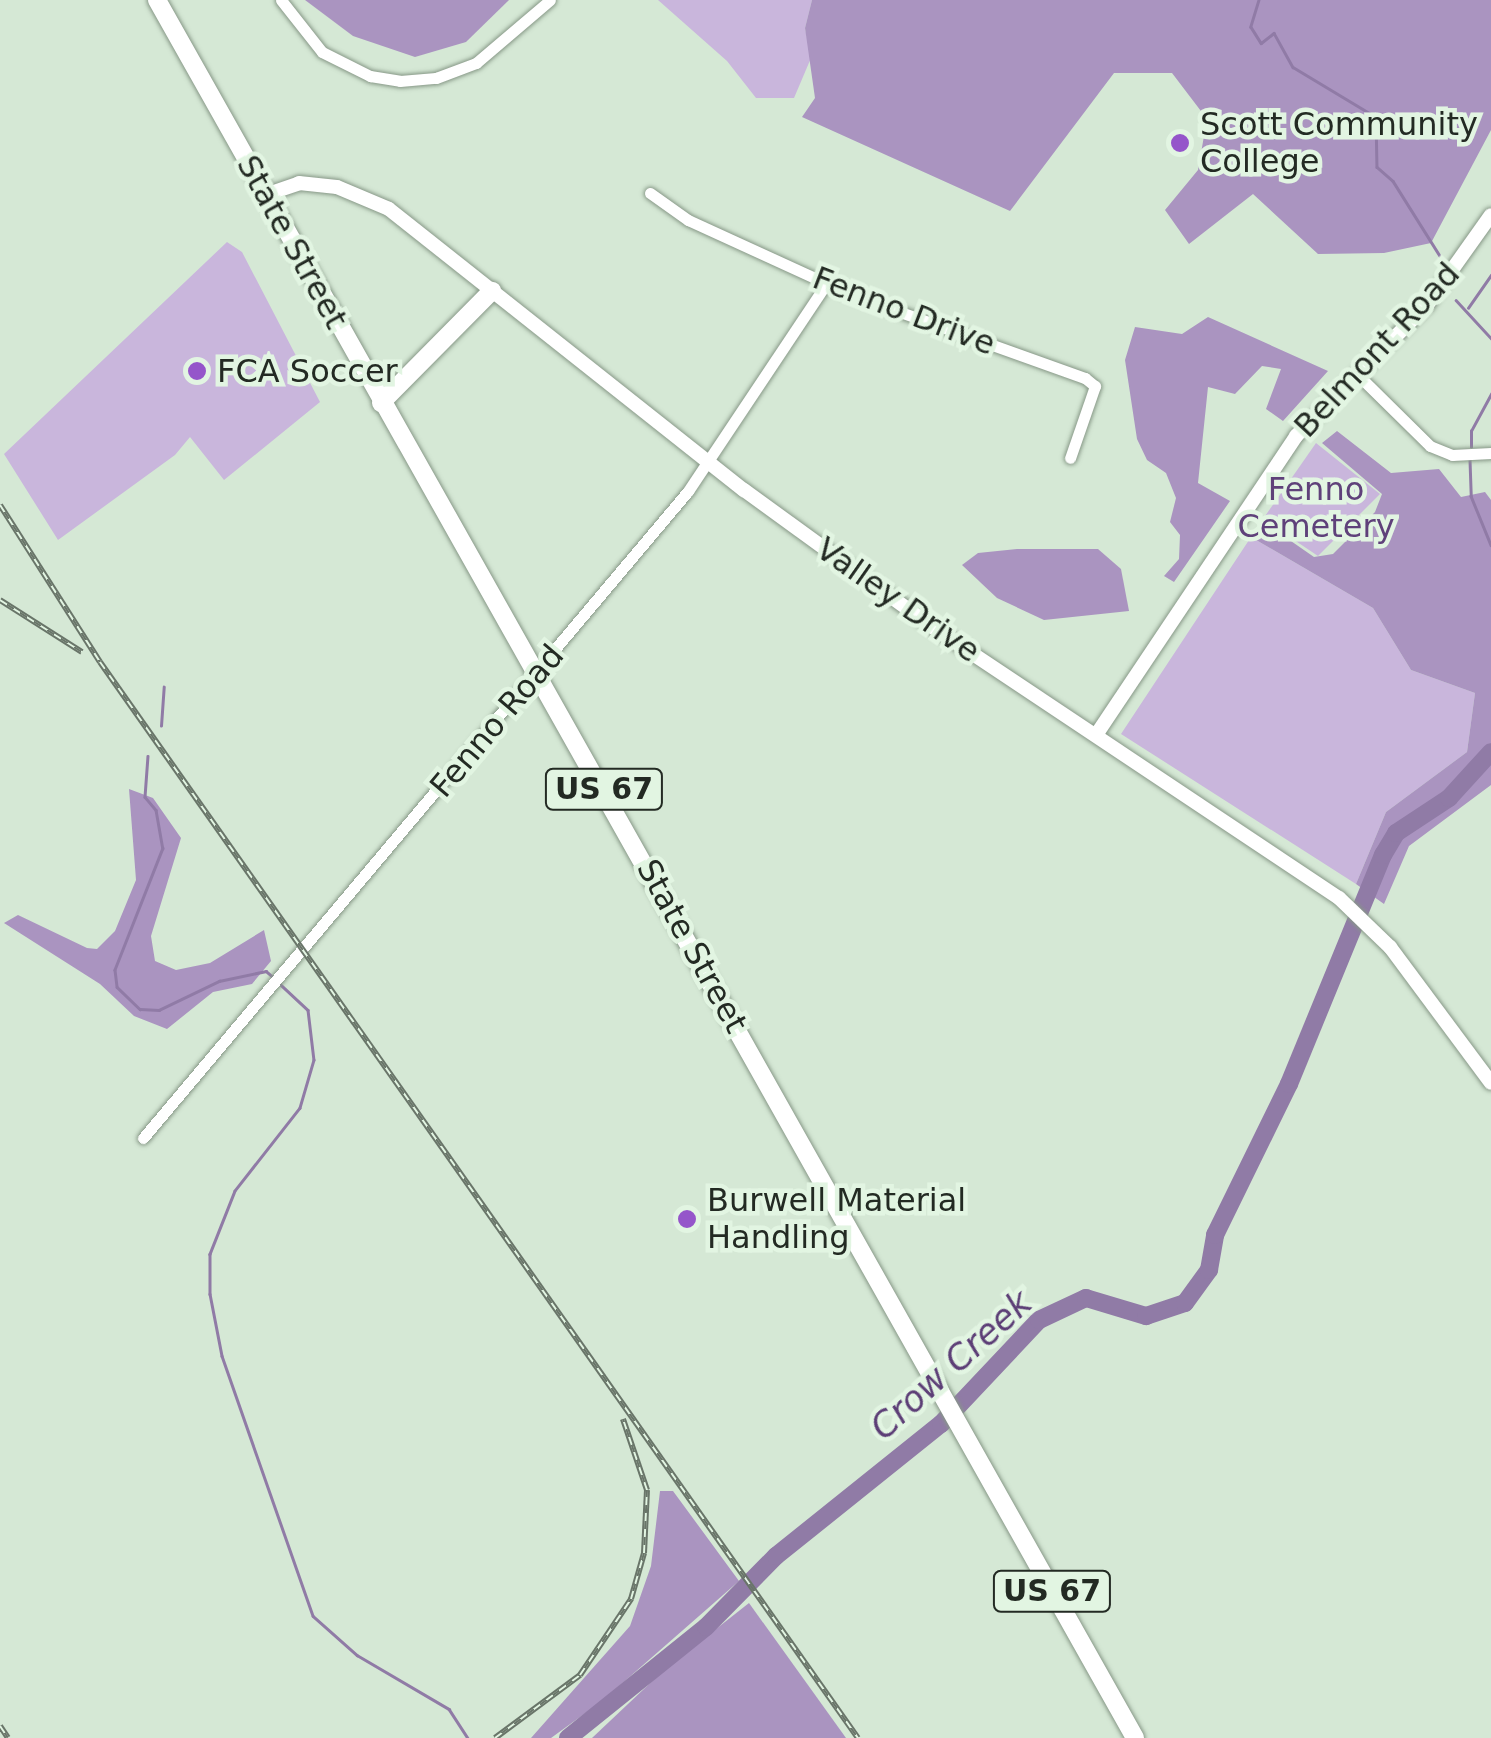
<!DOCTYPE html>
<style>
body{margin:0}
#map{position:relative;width:1491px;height:1738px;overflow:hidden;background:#d5e8d5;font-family:"DejaVu Sans",sans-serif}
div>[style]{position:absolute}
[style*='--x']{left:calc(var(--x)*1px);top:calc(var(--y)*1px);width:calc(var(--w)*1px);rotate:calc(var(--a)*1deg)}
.green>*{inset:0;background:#c9b6dc}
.forest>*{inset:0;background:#aa94c0}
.stream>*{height:2.5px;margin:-1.25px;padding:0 1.25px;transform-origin:1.25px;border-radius:1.25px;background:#907ba6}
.river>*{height:18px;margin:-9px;padding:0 9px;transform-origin:9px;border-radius:9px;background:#907ba6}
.roads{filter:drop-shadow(0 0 2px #879887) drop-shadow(0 0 2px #879887)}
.minor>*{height:11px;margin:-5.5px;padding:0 5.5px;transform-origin:5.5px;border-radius:5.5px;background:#fff}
.tertiary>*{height:14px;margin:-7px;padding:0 7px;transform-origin:7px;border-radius:7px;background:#fff}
.primary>*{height:18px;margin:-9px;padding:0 9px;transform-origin:9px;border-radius:9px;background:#fff}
.rail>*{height:6px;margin-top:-3px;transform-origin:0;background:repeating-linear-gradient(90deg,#e2f5e2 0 8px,#697569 0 16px);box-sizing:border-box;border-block:2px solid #697569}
.dots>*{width:28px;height:28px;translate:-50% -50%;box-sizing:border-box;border:5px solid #e2f5e2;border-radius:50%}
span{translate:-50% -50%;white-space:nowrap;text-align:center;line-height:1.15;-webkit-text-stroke:9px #e2f5e2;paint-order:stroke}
.shield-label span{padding:2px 8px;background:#e2f5e2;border:2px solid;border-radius:8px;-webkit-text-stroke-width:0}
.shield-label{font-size:30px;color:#232a23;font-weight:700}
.poi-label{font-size:32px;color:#232a23}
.left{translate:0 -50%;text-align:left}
.street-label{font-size:32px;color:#232a23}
.park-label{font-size:32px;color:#5f417a}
.water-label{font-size:35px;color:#5c3e76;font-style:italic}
</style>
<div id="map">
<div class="green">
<div style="clip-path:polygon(658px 0,812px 0,805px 28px,811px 58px,794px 98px,756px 98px,727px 61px)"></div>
<div style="clip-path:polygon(227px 242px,242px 252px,320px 402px,224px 480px,190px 437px,175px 455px,58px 540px,4px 454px)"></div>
<div style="clip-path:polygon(1316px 443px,1380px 494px,1318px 556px,1263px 519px)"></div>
<div style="clip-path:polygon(1251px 537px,1373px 608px,1411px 670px,1475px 693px,1467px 752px,1386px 812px,1356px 884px,1121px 734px)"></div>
</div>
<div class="forest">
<div style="clip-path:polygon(305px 0,509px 0,466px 42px,415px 57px,353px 36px)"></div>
<div style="clip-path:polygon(812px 0,1491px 0,1491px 130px,1431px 243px,1384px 253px,1318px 254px,1253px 194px,1189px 244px,1165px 210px,1198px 170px,1207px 119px,1172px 73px,1114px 73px,1010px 211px,802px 117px,815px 98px,805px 28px)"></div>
<div style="clip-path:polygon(1208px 317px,1328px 371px,1283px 421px,1266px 409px,1281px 369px,1262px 366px,1235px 394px,1208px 387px,1198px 483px,1230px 501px,1174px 582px,1164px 576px,1179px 559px,1180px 535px,1170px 522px,1176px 498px,1166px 473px,1147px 460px,1137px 439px,1125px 360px,1135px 327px,1182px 334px)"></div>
<div style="clip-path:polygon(1337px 431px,1391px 473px,1439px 469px,1461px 497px,1485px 492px,1491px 500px,1491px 785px,1409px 846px,1384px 904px,1356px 884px,1386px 812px,1467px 752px,1475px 693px,1411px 670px,1373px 608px,1251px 537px,1262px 521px,1314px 557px,1333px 554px,1375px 512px,1382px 494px,1322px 443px)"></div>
<div style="clip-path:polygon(1017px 549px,1098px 549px,1121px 569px,1129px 611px,1044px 620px,997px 598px,962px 565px,978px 553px)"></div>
<div style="clip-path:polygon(129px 789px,153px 798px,181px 838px,151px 936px,155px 961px,176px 970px,210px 963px,264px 930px,271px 961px,252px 984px,213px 992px,167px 1029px,134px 1016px,100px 984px,4px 923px,18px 915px,87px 948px,97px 949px,115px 931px,136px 880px)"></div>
<div style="clip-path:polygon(660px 1491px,673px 1491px,739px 1581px,602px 1701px,551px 1738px,531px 1738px,630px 1626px,651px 1566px)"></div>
<div style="clip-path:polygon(749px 1603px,846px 1738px,592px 1738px,664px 1670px)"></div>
</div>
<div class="stream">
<div style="--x:1259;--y:0;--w:28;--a:107"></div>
<div style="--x:1251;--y:27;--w:19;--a:58"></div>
<div style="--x:1261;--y:43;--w:16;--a:-38"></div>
<div style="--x:1274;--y:33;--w:39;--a:61"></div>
<div style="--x:1293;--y:67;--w:97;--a:31.1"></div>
<div style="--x:1376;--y:117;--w:50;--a:88.9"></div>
<div style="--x:1377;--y:167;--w:21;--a:41"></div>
<div style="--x:1393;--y:181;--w:89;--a:57.9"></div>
<div style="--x:1456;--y:300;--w:52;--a:47.4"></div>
<div style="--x:1468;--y:308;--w:40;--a:-55.1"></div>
<div style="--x:1471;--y:447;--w:16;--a:-90"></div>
<div style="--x:1471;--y:431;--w:42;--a:-61.6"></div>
<div style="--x:1470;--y:460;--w:36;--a:88"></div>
<div style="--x:1471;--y:496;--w:53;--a:67.8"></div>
<div style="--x:161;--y:726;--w:39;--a:-86"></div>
<div style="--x:148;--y:756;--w:41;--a:94.2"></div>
<div style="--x:145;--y:797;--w:17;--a:50"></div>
<div style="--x:156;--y:810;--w:39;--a:80"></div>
<div style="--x:163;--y:848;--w:131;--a:111.5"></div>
<div style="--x:115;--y:970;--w:17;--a:83"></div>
<div style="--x:117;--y:987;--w:32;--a:44"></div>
<div style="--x:140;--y:1009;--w:19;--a:3"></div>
<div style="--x:159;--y:1010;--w:67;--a:-25.8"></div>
<div style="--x:219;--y:981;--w:48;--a:-12"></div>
<div style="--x:266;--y:971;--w:11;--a:41"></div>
<div style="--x:280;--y:984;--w:38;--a:43"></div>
<div style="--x:308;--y:1010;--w:50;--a:83.2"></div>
<div style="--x:314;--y:1060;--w:50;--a:106.3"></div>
<div style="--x:300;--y:1108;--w:105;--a:128.1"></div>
<div style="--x:235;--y:1191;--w:68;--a:111.6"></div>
<div style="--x:210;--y:1254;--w:40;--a:90"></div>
<div style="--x:210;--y:1294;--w:63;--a:79"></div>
<div style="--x:222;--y:1356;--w:275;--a:70.7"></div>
<div style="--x:313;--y:1616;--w:59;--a:41.6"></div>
<div style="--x:357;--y:1655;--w:107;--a:30.4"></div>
<div style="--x:449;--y:1709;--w:35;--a:57"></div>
</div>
<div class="river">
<div style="--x:568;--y:1738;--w:177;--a:-38.8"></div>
<div style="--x:706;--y:1627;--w:100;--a:-45.4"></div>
<div style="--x:776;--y:1556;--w:211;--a:-38.7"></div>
<div style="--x:941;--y:1424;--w:143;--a:-46.7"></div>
<div style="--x:1039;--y:1320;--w:52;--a:-25.1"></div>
<div style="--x:1086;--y:1298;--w:63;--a:16.7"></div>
<div style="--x:1146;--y:1316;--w:41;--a:-18.4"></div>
<div style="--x:1185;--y:1303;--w:41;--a:-54"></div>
<div style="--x:1209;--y:1270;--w:36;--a:-80"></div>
<div style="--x:1215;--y:1235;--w:168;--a:-63.9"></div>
<div style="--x:1289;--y:1084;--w:248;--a:-67.7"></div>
<div style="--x:1383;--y:855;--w:26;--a:-59"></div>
<div style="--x:1396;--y:833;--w:64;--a:-33.4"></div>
<div style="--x:1449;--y:798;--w:62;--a:-47.6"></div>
</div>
<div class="roads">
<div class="minor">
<div style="--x:281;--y:0;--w:66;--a:51.7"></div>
<div style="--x:322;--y:52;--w:54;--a:26.6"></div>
<div style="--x:370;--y:76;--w:30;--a:9"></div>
<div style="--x:400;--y:81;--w:36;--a:-5"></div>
<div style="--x:436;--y:78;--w:43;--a:-20.6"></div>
<div style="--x:476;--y:63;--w:97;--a:-40.4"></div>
<div style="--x:650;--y:193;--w:47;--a:35.4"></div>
<div style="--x:688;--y:220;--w:178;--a:24.6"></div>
<div style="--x:850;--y:294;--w:250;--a:19.7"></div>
<div style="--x:1085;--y:378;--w:13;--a:39"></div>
<div style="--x:1095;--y:386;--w:76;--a:109.1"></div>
<div style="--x:1358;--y:375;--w:101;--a:44.6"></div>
<div style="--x:1430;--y:446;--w:24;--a:22"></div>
<div style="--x:1452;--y:455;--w:39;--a:-3"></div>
<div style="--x:143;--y:1138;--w:846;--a:-49.89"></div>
<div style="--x:688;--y:491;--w:249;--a:-56.3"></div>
</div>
<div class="tertiary">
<div style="--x:265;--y:195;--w:36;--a:-19"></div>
<div style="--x:299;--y:183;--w:38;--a:6"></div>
<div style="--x:337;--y:187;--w:56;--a:22.9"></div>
<div style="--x:389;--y:209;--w:453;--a:38.4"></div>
<div style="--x:744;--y:490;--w:231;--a:36"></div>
<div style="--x:931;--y:626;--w:490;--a:33.7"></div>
<div style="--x:1339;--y:898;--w:71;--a:43.9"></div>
<div style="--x:1390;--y:947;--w:169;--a:53.4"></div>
<div style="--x:1096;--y:735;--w:360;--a:-56.2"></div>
<div style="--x:1296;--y:436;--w:185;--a:-45"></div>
<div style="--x:1427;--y:305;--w:110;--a:-54.6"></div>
</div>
<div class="primary">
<div style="--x:157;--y:0;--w:1994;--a:60.63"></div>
<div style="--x:381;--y:403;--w:158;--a:-45.3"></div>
</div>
</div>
<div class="rail">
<div style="--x:0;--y:505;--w:186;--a:57.5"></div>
<div style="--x:100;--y:662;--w:1316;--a:54.84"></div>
<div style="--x:0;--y:600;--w:97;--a:32.4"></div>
<div style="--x:0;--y:1726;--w:14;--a:56"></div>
<div style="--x:495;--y:1738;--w:106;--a:-36.5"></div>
<div style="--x:580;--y:1675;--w:92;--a:-56.1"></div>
<div style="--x:631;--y:1599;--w:48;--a:-74.2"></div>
<div style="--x:644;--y:1553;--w:63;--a:-87.3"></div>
<div style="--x:647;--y:1490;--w:75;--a:-108.7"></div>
</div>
<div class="dots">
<div style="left:1180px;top:143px;background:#9555ca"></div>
<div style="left:197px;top:371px;background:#9555ca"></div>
<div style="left:687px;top:1219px;background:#9555ca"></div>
</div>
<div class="shield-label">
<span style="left:604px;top:789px">US 67</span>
<span style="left:1052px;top:1591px">US 67</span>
</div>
<div class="poi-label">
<span class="left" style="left:1200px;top:143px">Scott Community<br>College</span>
<span class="left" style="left:217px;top:371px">FCA Soccer</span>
<span class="left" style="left:707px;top:1219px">Burwell Material<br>Handling</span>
</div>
<div class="street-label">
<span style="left:292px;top:242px;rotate:61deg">State Street</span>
<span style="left:904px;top:311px;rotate:21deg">Fenno Drive</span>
<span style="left:1377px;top:350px;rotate:-47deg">Belmont Road</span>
<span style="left:898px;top:600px;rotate:35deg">Valley Drive</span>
<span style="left:497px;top:721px;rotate:-50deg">Fenno Road</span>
<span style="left:692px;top:946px;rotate:61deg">State Street</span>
</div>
<div class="park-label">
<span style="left:1316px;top:508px">Fenno<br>Cemetery</span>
</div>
<div class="water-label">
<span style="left:951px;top:1365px;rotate:-42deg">Crow Creek</span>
</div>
</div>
